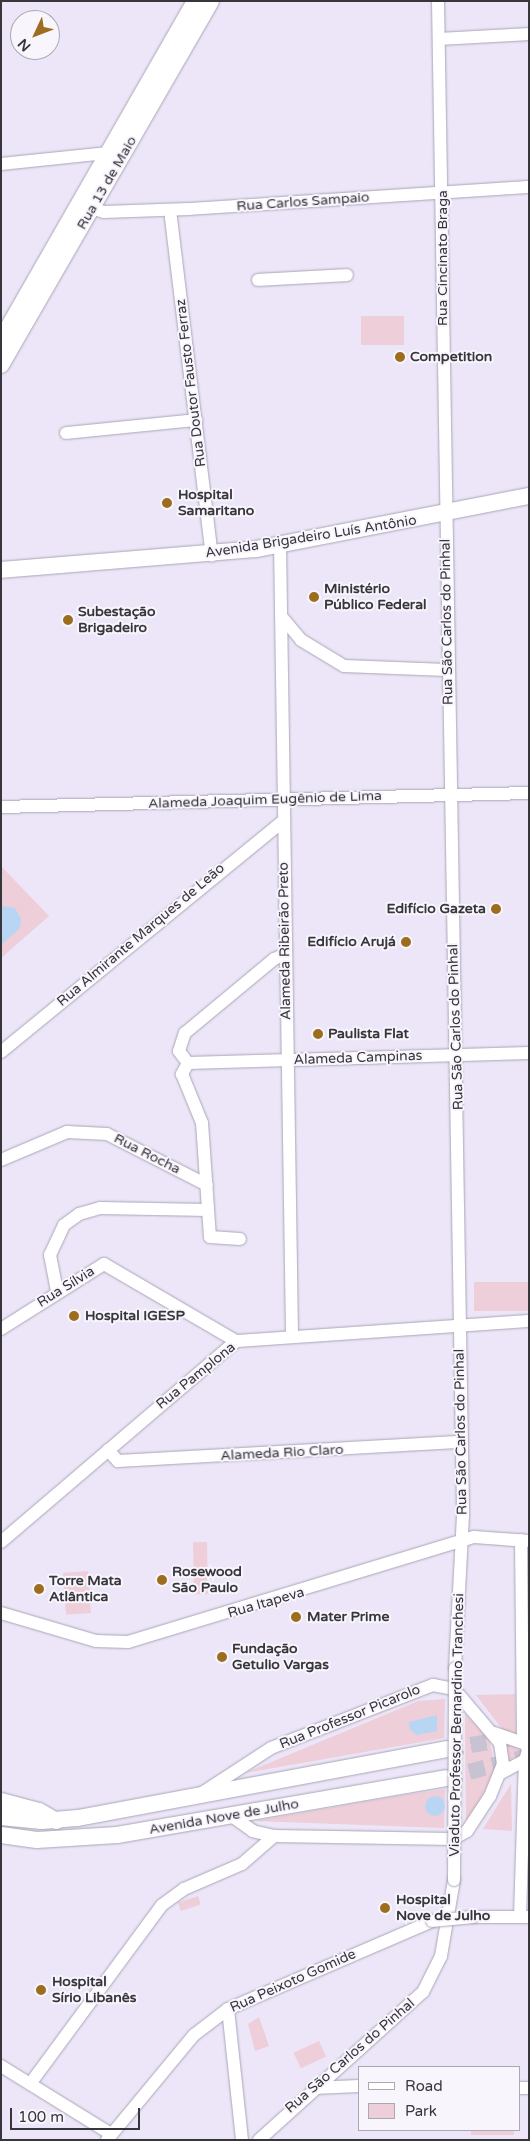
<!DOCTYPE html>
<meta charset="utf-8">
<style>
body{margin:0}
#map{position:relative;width:530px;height:2141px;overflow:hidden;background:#ece6f8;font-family:"Varela Round",sans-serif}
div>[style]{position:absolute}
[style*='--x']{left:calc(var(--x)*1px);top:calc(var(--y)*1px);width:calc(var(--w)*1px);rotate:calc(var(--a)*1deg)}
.green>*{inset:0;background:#eeced9;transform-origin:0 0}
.water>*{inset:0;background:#b8d6f3}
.round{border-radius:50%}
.major-tunnel>*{height:16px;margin-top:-8px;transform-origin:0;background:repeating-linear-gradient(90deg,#c8c3d3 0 16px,transparent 0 24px)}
.roads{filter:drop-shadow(0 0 1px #aaa5b5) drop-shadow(0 0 1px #aaa5b5)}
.minor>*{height:12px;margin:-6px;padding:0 6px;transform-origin:6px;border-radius:6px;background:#fff}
.major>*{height:16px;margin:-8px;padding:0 8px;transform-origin:8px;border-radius:8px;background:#fff}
.bridges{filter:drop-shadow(0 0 1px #aaa5b5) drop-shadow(0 0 1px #aaa5b5)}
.minor-bridge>*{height:12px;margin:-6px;padding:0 6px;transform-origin:6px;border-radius:6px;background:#fff}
.dots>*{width:14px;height:14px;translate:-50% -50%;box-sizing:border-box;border:2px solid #f8f5fc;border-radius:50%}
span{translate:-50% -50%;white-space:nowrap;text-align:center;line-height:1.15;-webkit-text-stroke:4px #f8f5fc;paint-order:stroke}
.street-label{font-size:14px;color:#38363d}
.poi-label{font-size:14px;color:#38363d;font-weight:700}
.left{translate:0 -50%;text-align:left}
.right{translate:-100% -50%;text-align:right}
.frame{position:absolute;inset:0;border:2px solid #38363d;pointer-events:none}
.legend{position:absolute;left:358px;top:2066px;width:162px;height:65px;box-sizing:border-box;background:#f8f5fc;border:1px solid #aba9b0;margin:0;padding:6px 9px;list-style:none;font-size:15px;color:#38363d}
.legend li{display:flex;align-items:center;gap:10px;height:25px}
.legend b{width:25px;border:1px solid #aba9b0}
.north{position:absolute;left:10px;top:10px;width:50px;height:50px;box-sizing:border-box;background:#f8f5fc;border:1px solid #aba9b0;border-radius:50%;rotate:227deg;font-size:14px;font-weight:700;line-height:20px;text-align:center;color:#38363d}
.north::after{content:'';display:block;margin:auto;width:18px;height:22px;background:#9c6d1f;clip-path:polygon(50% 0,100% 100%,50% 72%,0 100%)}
.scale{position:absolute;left:10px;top:2108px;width:130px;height:22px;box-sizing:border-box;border:2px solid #38363d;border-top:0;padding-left:6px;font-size:15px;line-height:18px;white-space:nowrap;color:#38363d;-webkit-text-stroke:4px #f8f5fc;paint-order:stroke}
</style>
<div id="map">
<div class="green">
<div style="left:404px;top:316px;width:29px;height:43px;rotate:90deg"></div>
<div style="clip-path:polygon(1px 866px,49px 916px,1px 958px)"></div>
<div style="left:529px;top:1282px;width:29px;height:55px;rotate:90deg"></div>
<div style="left:207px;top:1542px;width:52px;height:14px;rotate:89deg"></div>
<div style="left:88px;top:1571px;width:42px;height:25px;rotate:86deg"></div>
<div style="clip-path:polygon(515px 1694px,516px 1735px,506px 1734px,476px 1695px)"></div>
<div style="clip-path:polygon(445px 1699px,444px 1738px,245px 1773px,418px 1701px)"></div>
<div style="clip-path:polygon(465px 1714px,489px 1739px,496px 1770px,466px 1825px)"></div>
<div style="clip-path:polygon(506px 1742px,520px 1743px,525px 1752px,506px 1762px)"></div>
<div style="clip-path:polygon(511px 1784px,512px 1831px,483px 1829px,499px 1803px)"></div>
<div style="clip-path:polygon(445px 1789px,444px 1828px,255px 1821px,403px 1795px)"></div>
<div style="left:198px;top:1896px;width:9px;height:21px;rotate:72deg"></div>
<div style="clip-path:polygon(259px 2017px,269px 2046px,255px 2051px,248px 2024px)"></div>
<div style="left:319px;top:2041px;width:17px;height:28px;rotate:65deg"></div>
<div style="left:471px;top:2130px;width:43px;height:5px"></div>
</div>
<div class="water">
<div style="clip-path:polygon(1px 906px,15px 908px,21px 919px,20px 928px,1px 945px)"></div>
<div style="clip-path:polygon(437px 1715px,437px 1731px,417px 1735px,410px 1730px,409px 1722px)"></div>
<div class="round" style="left:425px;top:1796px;width:20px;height:20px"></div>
</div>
<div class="major-tunnel">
<div style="--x:447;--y:1749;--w:66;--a:-9.6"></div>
<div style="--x:446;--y:1778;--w:86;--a:-14.8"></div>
</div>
<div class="roads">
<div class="minor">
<div style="--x:438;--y:1;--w:1514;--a:89.05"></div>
<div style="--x:463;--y:1515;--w:153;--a:93"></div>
<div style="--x:440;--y:39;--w:89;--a:-3.2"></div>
<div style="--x:1;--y:164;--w:108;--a:-5.9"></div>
<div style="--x:83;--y:206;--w:22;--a:16"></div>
<div style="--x:104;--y:212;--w:85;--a:-2"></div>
<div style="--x:189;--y:209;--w:341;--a:-3.7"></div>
<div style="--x:170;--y:210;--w:348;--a:83.1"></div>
<div style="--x:258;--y:280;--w:89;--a:-3.2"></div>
<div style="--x:66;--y:433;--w:131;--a:-5.7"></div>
<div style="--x:280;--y:544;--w:793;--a:89.13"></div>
<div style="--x:281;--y:616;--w:31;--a:50"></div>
<div style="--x:301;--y:640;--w:50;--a:31.2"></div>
<div style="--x:344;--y:666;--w:103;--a:2.2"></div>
<div style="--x:1;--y:807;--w:528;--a:-1.52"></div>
<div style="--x:1;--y:1052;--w:365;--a:-39.3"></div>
<div style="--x:188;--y:1063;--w:341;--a:-1.7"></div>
<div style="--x:188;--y:1063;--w:13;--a:119"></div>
<div style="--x:182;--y:1074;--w:53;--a:67.8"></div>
<div style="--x:202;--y:1123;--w:114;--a:86"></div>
<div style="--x:210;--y:1237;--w:30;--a:4"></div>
<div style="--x:188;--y:1063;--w:15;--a:-127"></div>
<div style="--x:179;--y:1051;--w:19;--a:-72"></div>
<div style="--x:185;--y:1033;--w:116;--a:-39.7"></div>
<div style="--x:274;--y:959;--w:13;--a:-23"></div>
<div style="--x:1;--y:1160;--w:72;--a:-23"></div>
<div style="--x:67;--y:1132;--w:40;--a:2.9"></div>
<div style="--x:107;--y:1134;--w:112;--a:27"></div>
<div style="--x:57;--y:1291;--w:37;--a:-101"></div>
<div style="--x:50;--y:1255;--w:33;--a:-65"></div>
<div style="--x:64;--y:1225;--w:19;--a:-36"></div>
<div style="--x:79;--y:1214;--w:22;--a:-16"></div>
<div style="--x:100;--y:1208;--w:108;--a:1.1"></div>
<div style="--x:1;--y:1329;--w:122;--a:-32.3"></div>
<div style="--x:104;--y:1264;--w:153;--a:30.3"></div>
<div style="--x:108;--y:1450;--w:15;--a:48"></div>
<div style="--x:118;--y:1461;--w:344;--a:-3.2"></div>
<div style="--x:1;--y:1542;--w:309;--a:-40.5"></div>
<div style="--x:236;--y:1341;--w:294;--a:-3.9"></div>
<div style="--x:1;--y:1613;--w:99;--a:16.4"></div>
<div style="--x:96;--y:1641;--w:32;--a:2"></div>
<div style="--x:128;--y:1642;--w:362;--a:-16.9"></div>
<div style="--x:474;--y:1537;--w:55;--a:4.2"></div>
<div style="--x:494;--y:1733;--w:37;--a:19"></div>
<div style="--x:501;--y:1773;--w:27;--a:-28"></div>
<div style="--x:525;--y:1760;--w:9;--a:-72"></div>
<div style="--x:528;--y:1751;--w:20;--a:-105"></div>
<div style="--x:523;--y:1732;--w:192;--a:-90.6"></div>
<div style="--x:202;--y:1793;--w:82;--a:-33.1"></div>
<div style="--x:271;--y:1748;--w:174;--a:-21.3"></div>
<div style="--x:433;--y:1685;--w:21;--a:11"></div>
<div style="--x:454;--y:1689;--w:71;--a:49.6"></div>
<div style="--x:500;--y:1743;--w:21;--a:82"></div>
<div style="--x:503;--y:1764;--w:35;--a:112"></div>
<div style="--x:490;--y:1796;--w:42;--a:123.3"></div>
<div style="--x:467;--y:1831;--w:16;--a:150"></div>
<div style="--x:453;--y:1839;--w:179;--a:-179"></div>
<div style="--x:274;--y:1836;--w:22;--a:-167"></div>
<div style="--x:253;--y:1831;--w:28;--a:-145"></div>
<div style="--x:473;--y:1917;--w:56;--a:0"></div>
<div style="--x:520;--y:1917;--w:157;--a:-88.2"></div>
<div style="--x:228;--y:2009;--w:132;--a:83.9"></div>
<div style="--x:1;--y:2066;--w:129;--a:31.7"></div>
<div style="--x:30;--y:2084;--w:222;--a:-53.6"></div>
<div style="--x:162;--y:1905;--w:27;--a:-36"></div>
<div style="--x:184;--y:1889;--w:63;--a:-23.3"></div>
<div style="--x:242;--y:1864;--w:43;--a:-41.2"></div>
<div style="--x:313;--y:2088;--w:46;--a:-2.5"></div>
<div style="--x:519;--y:2088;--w:10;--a:0"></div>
<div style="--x:107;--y:2140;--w:136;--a:-50.4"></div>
<div style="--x:194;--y:2035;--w:43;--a:-37.4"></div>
<div style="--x:228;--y:2009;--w:222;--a:-23.3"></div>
<div style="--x:259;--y:2140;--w:221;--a:-42.1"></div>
<div style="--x:423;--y:1992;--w:40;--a:-63.4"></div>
<div style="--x:441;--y:1956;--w:77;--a:-80.3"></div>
</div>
<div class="major">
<div style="--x:1;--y:340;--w:391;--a:-60.2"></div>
<div style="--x:1;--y:365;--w:420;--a:-60"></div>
<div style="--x:1;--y:570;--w:256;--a:-4.7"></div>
<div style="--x:256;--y:549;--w:278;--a:-11"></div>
<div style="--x:1;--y:1801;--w:39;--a:15"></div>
<div style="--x:39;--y:1811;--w:20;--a:30"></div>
<div style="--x:1;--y:1817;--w:41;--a:5.6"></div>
<div style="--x:42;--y:1821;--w:36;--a:-5"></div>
<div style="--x:78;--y:1818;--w:375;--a:-10.6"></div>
<div style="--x:1;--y:1835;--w:36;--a:8"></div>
<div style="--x:37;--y:1840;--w:80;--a:-3.6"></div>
<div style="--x:117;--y:1835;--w:334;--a:-9.8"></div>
</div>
</div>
<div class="bridges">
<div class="minor-bridge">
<div style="--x:454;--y:1880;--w:212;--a:-89.7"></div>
<div style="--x:432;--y:1921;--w:41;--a:-5.6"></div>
</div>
</div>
<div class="dots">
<div style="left:400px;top:357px;background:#9c6d1f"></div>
<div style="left:167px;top:503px;background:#9c6d1f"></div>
<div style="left:314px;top:597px;background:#9c6d1f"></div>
<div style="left:68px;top:620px;background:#9c6d1f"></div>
<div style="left:496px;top:909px;background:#9c6d1f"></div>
<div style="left:406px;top:942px;background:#9c6d1f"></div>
<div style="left:318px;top:1034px;background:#9c6d1f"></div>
<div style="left:74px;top:1316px;background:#9c6d1f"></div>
<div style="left:162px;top:1580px;background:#9c6d1f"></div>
<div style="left:39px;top:1589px;background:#9c6d1f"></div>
<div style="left:296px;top:1617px;background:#9c6d1f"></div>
<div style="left:222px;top:1657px;background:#9c6d1f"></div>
<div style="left:385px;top:1908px;background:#9c6d1f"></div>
<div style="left:41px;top:1990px;background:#9c6d1f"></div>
</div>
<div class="street-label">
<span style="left:107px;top:183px;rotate:-60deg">Rua 13 de Maio</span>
<span style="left:303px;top:202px;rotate:-4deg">Rua Carlos Sampaio</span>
<span style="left:443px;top:258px;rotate:-90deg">Rua Cincinato Braga</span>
<span style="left:191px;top:383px;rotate:-97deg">Rua Doutor Fausto Ferraz</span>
<span style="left:311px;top:537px;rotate:-9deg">Avenida Brigadeiro Luís Antônio</span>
<span style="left:447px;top:622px;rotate:-91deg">Rua São Carlos do Pinhal</span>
<span style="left:265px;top:800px;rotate:-2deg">Alameda Joaquim Eugênio de Lima</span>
<span style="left:141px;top:935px;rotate:-40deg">Rua Almirante Marques de Leão</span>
<span style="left:285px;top:941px;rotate:-91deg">Alameda Ribeirão Preto</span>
<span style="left:456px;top:1027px;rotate:-92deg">Rua São Carlos do Pinhal</span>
<span style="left:358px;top:1058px;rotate:-2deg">Alameda Campinas</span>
<span style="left:147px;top:1154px;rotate:27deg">Rua Rocha</span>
<span style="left:66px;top:1287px;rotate:-32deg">Rua Sílvia</span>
<span style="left:196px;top:1376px;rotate:-39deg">Rua Pamplona</span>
<span style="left:461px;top:1432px;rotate:-91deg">Rua São Carlos do Pinhal</span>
<span style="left:282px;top:1453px;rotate:-3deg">Alameda Rio Claro</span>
<span style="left:266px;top:1603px;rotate:-16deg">Rua Itapeva</span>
<span style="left:350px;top:1717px;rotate:-22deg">Rua Professor Picarolo</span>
<span style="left:457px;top:1725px;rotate:-89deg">Viaduto Professor Bernardino Tranchesi</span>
<span style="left:224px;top:1817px;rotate:-10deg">Avenida Nove de Julho</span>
<span style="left:293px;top:1981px;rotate:-24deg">Rua Peixoto Gomide</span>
<span style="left:350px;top:2056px;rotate:-41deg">Rua São Carlos do Pinhal</span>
</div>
<div class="poi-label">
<span class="left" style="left:410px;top:357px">Competition</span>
<span class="left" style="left:178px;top:503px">Hospital<br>Samaritano</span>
<span class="left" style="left:324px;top:597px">Ministério<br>Público Federal</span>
<span class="left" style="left:78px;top:620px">Subestação<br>Brigadeiro</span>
<span class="right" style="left:486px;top:909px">Edifício Gazeta</span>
<span class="right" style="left:396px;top:942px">Edifício Arujá</span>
<span class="left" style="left:328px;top:1034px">Paulista Flat</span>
<span class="left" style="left:85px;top:1316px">Hospital IGESP</span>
<span class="left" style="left:172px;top:1580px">Rosewood<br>São Paulo</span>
<span class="left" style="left:49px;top:1589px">Torre Mata<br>Atlântica</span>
<span class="left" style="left:307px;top:1617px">Mater Prime</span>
<span class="left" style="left:232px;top:1657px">Fundação<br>Getulio Vargas</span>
<span class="left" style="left:396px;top:1908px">Hospital<br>Nove de Julho</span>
<span class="left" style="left:52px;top:1990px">Hospital<br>Sírio Libanês</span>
</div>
<div class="frame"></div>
<ul class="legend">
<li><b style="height:6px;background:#fff"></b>Road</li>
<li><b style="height:14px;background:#eeced9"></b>Park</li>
</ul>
<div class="north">N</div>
<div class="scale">100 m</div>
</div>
